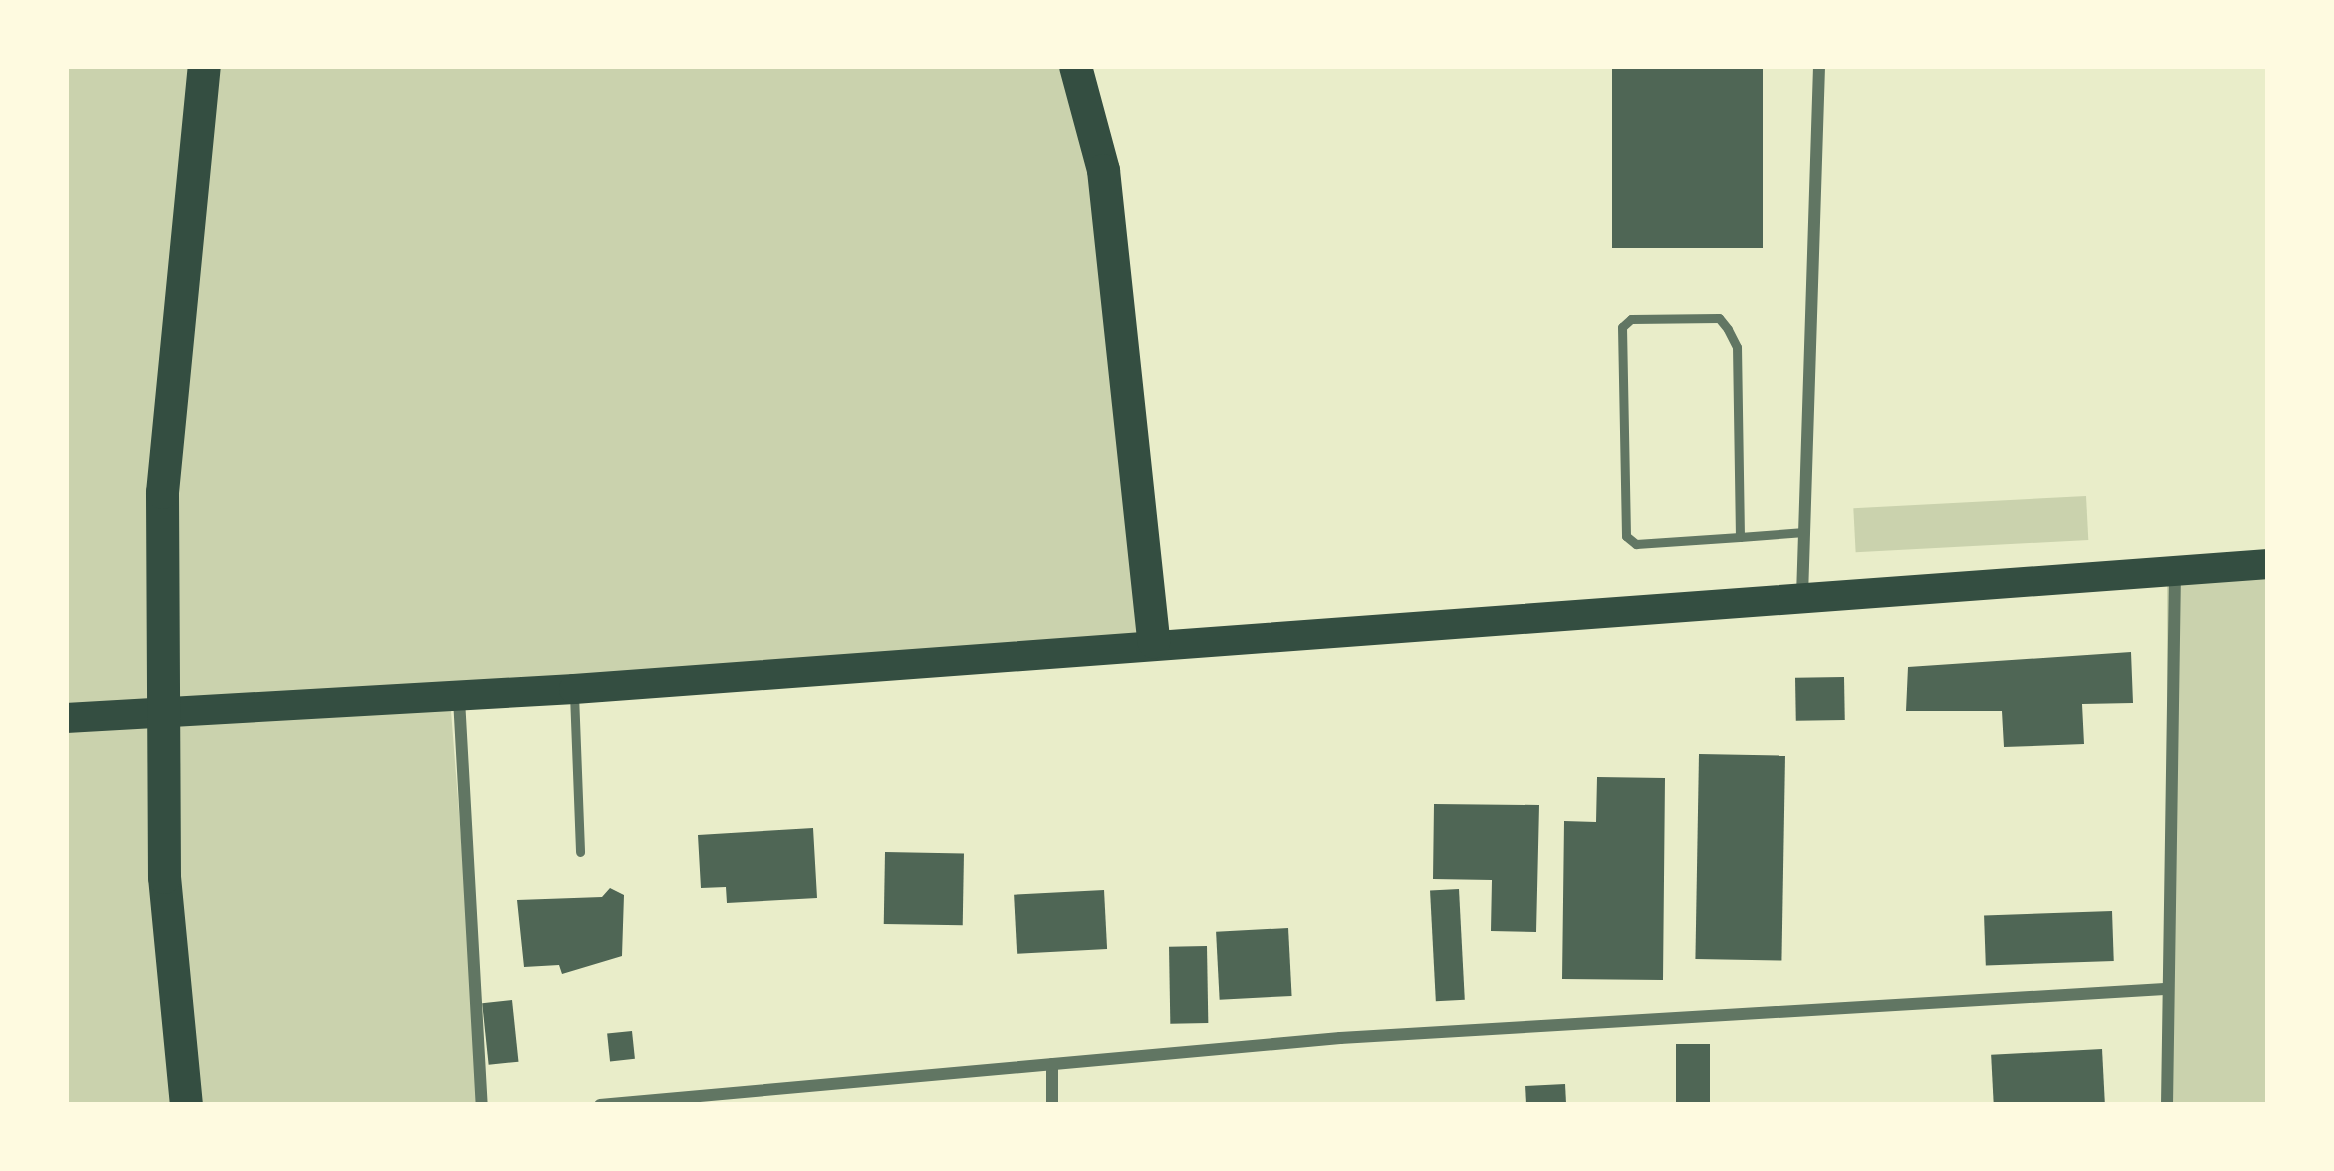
<!DOCTYPE html>
<style>
body{margin:0}
#map{position:relative;width:2334px;height:1171px;overflow:hidden;background:#e9edc9;font-family:"PT Sans Narrow",sans-serif}
div>[style]{position:absolute}
[style*='--x']{left:calc(var(--x)*1px);top:calc(var(--y)*1px);width:calc(var(--w)*1px);rotate:calc(var(--a)*1deg)}
.green>*{inset:0;background:#cad2ad;transform-origin:0 0}
.building>*{inset:0;background:#4f6655;transform-origin:0 0}
.service>*{height:9px;margin:-4.5px;padding:0 4.5px;transform-origin:4.5px;border-radius:4.5px;background:#617663}
.minor>*{height:12px;margin:-6px;padding:0 6px;transform-origin:6px;border-radius:6px;background:#617663}
.primary>*{height:30px;margin:-15px;padding:0 15px;transform-origin:15px;border-radius:15px;background:#344e41}
.trunk>*{height:33px;margin:-16.5px;padding:0 16.5px;transform-origin:16.5px;border-radius:16.5px;background:#344e41}
span{translate:-50% -50%;white-space:nowrap;text-align:center;line-height:1.15;-webkit-text-stroke:12px #fefae0;paint-order:stroke}
.frame{position:absolute;inset:0;border:69px solid #fefae0;pointer-events:none}
</style>
<div id="map">
<div class="green">
<div style="clip-path:polygon(66px 66px,1086px 66px,1162px 648px,451px 711px,482px 1105px,66px 1105px)"></div>
<div style="left:2086px;top:496px;width:44px;height:233px;rotate:87deg"></div>
<div style="left:2268px;top:573px;width:532px;height:101px;rotate:90deg"></div>
</div>
<div class="building">
<div style="left:1612px;top:66px;width:151px;height:182px"></div>
<div style="clip-path:polygon(2131px 652px,2133px 703px,2082px 704px,2084px 744px,2004px 747px,2002px 711px,1906px 711px,1908px 667px)"></div>
<div style="left:1844px;top:677px;width:43px;height:49px;rotate:89deg"></div>
<div style="left:1699px;top:754px;width:86px;height:205px;rotate:1deg"></div>
<div style="clip-path:polygon(1597px 777px,1665px 778px,1663px 980px,1562px 979px,1564px 821px,1596px 822px)"></div>
<div style="clip-path:polygon(1434px 804px,1539px 805px,1536px 932px,1491px 931px,1492px 880px,1433px 879px)"></div>
<div style="clip-path:polygon(813px 828px,817px 898px,727px 903px,726px 887px,701px 888px,698px 835px)"></div>
<div style="left:885px;top:852px;width:79px;height:72px;rotate:1deg"></div>
<div style="clip-path:polygon(610px 888px,624px 895px,622px 956px,562px 974px,559px 965px,524px 967px,517px 900px,602px 897px)"></div>
<div style="left:1459px;top:889px;width:111px;height:29px;rotate:87deg"></div>
<div style="left:1104px;top:890px;width:59px;height:90px;rotate:87deg"></div>
<div style="left:2112px;top:911px;width:50px;height:128px;rotate:88deg"></div>
<div style="left:1288px;top:928px;width:68px;height:72px;rotate:87deg"></div>
<div style="left:1207px;top:946px;width:77px;height:38px;rotate:89deg"></div>
<div style="left:512px;top:1000px;width:62px;height:30px;rotate:84deg"></div>
<div style="left:632px;top:1031px;width:28px;height:25px;rotate:84deg"></div>
<div style="left:1676px;top:1044px;width:34px;height:61px"></div>
<div style="left:2102px;top:1049px;width:56px;height:111px;rotate:87deg"></div>
<div style="left:1565px;top:1084px;width:21px;height:40px;rotate:87deg"></div>
</div>
<div class="service">
<div style="--x:1740;--y:537;--w:190;--a:-90.9"></div>
<div style="--x:1737;--y:347;--w:20;--a:-117"></div>
<div style="--x:1728;--y:329;--w:14;--a:-129"></div>
<div style="--x:1719;--y:318;--w:88;--a:179.3"></div>
<div style="--x:1631;--y:319;--w:12;--a:138"></div>
<div style="--x:1622;--y:327;--w:209;--a:88.9"></div>
<div style="--x:1626;--y:536;--w:13;--a:39"></div>
<div style="--x:1636;--y:544;--w:104;--a:-3.9"></div>
<div style="--x:1740;--y:537;--w:64;--a:-4.5"></div>
<div style="--x:574;--y:694;--w:158;--a:87.8"></div>
</div>
<div class="minor">
<div style="--x:1802;--y:596;--w:530;--a:-88.16"></div>
<div style="--x:459;--y:699;--w:407;--a:86.8"></div>
<div style="--x:1052;--y:1064;--w:41;--a:90"></div>
<div style="--x:600;--y:1105;--w:743;--a:-5.17"></div>
<div style="--x:1340;--y:1038;--w:826;--a:-3.4"></div>
<div style="--x:2167;--y:1105;--w:534;--a:-89.14"></div>
</div>
<div class="primary">
<div style="--x:66;--y:718;--w:509;--a:-3.27"></div>
<div style="--x:574;--y:689;--w:1699;--a:-4.22"></div>
</div>
<div class="trunk">
<div style="--x:1075;--y:66;--w:108;--a:74.9"></div>
<div style="--x:1103;--y:170;--w:474;--a:83.9"></div>
<div style="--x:186;--y:1105;--w:229;--a:-95.5"></div>
<div style="--x:164;--y:877;--w:385;--a:-90.3"></div>
<div style="--x:162;--y:492;--w:428;--a:-84.4"></div>
</div>
<div class="frame"></div>
</div>
